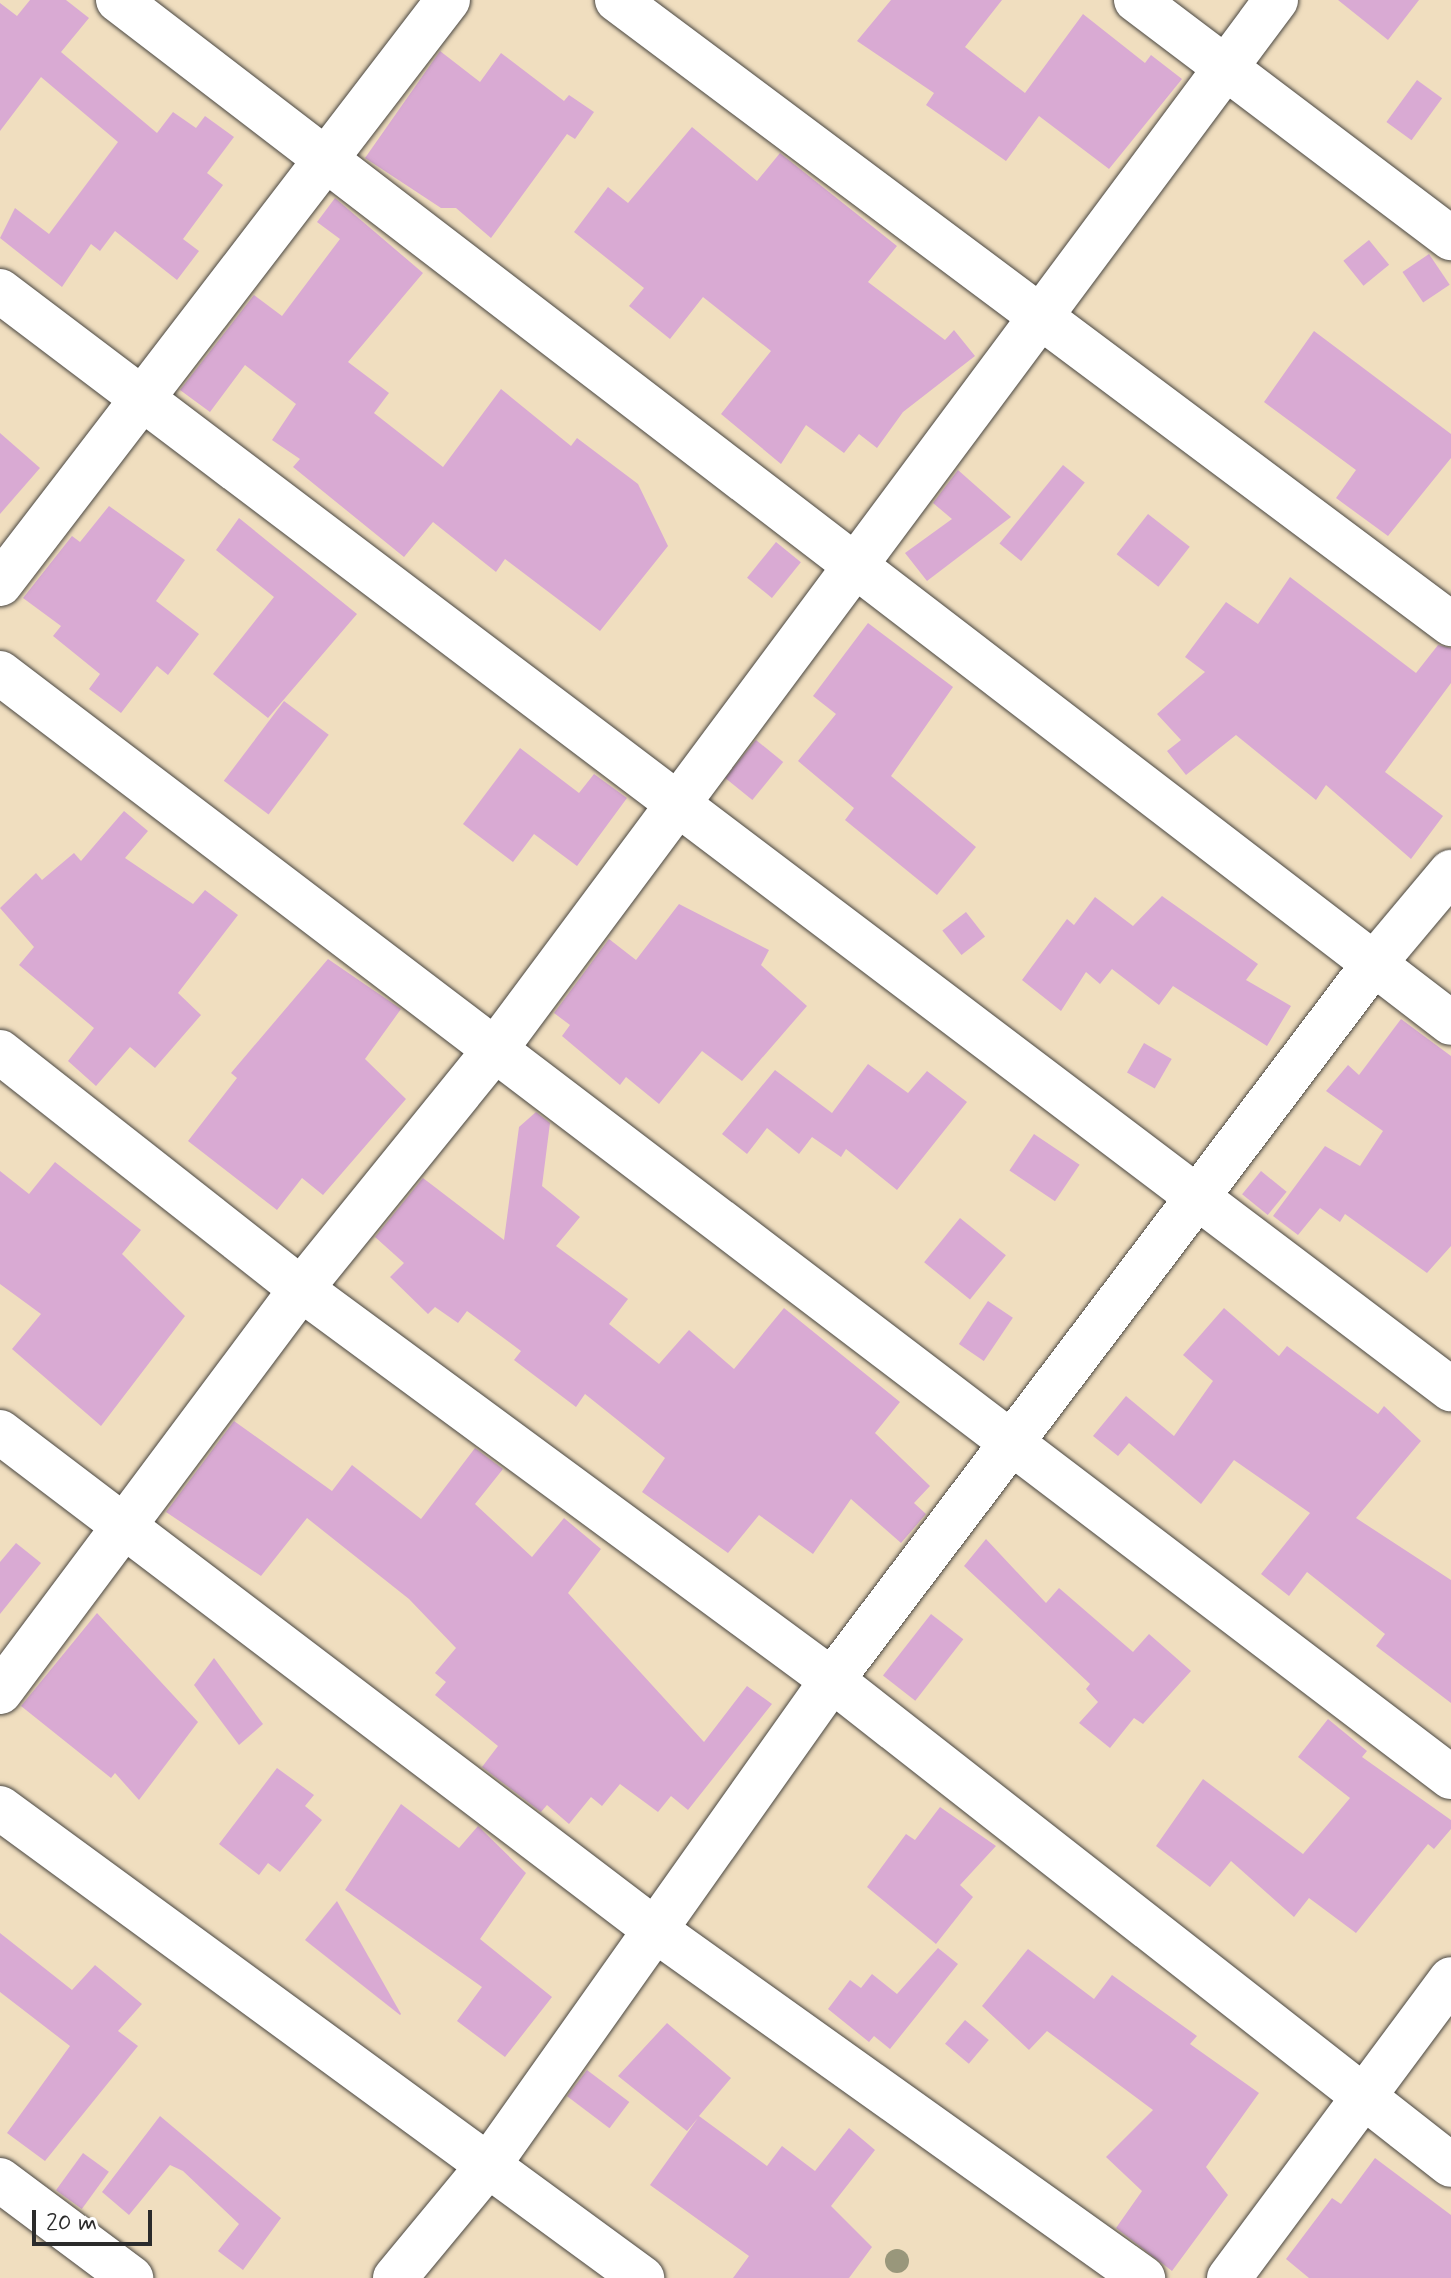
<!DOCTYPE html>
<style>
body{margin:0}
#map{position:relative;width:1451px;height:2278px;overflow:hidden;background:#f0debf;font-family:Mynerve,sans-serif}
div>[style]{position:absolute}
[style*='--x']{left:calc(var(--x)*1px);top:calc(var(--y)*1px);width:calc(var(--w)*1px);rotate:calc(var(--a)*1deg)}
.building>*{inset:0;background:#d9aad3;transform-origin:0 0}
.roads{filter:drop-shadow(0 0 2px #494641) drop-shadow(0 0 2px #494641)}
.minor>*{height:44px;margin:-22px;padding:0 22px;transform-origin:22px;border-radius:22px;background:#fff}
.trees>*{width:24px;height:24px;margin:-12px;border-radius:50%;background:#99977b}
span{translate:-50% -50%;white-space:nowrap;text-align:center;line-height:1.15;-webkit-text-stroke:6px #fff;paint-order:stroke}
.scale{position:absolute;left:32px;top:2210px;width:120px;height:36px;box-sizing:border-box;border:4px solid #2b2b2b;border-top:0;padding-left:10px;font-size:24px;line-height:28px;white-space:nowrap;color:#2b2b2b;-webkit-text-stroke:6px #fff;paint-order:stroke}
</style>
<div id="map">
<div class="building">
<div style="clip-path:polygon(30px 0,66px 0,89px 18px,61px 52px,157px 133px,173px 112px,196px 128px,205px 116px,234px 137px,207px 173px,223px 185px,183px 239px,199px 251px,177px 280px,115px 231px,100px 251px,91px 244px,62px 287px,0 238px,15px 208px,49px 234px,118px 142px,41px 77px,0 131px,0 3px,17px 16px)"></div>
<div style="clip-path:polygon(891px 0,1002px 0,965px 47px,1025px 93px,1083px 14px,1145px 63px,1151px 55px,1182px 79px,1109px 169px,1039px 116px,1006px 161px,926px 105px,934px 93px,857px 41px)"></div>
<div style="clip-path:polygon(1338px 0,1419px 0,1388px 40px)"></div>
<div style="clip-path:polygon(440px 51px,480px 82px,501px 53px,564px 101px,569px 95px,594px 112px,575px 139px,567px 134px,491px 238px,456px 208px,441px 208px,365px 158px)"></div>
<div style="left:1417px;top:80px;width:31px;height:52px;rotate:36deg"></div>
<div style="clip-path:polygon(692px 127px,757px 181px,780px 153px,897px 246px,868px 282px,945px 340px,954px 330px,975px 356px,903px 412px,877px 448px,859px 434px,844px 453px,806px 425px,781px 464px,721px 414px,771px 351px,703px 297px,670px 339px,629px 306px,644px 288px,574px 232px,608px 187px,628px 203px)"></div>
<div style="clip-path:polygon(335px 198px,423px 273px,348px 362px,389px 393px,374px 413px,443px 467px,501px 389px,571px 446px,577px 438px,638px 484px,668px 546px,600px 631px,505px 559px,496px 572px,433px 522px,404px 557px,293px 467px,300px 459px,272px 440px,296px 404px,245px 365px,210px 412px,180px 390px,254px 295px,282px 316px,340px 239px,317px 222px)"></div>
<div style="left:1369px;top:240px;width:32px;height:33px;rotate:51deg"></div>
<div style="left:1429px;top:254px;width:37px;height:32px;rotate:56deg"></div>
<div style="clip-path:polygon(1314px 331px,1451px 434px,1451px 458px,1388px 536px,1336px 498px,1356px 470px,1264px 402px)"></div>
<div style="clip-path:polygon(0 433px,40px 468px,0 514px)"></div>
<div style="left:1063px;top:465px;width:28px;height:101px;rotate:39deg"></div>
<div style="clip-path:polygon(958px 470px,1011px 517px,927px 581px,905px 553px,952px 519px,933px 503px)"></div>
<div style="clip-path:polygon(109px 506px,185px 560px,156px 601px,199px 634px,168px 675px,157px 666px,121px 713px,89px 689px,100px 674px,53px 636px,61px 626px,23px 598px,72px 536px,80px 542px)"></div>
<div style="left:1148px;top:514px;width:53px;height:51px;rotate:38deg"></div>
<div style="clip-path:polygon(239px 518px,357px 614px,268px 718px,213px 674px,274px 597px,216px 550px)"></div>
<div style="left:776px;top:542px;width:32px;height:46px;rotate:39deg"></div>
<div style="clip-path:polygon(1290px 577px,1416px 673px,1438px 645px,1451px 648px,1451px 683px,1385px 772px,1443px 816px,1411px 859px,1326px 785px,1316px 800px,1236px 735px,1186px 775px,1167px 751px,1181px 740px,1157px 714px,1205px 672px,1185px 657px,1226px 602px,1258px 624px)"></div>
<div style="clip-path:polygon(868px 623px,953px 687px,891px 776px,976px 847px,937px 895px,845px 820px,854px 808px,798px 761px,836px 714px,813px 696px)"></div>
<div style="left:284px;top:701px;width:56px;height:100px;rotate:37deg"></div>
<div style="left:756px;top:740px;width:35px;height:49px;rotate:39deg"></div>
<div style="clip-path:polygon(520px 748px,579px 793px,594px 774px,627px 798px,577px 866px,534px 834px,513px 862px,463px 824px)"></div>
<div style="clip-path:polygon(124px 811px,148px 831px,125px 858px,193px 904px,205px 890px,238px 915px,178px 993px,201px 1015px,155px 1068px,130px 1047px,96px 1086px,68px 1061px,94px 1028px,19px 965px,34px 947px,0 908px,36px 873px,42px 880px,74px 853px,81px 861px)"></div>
<div style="clip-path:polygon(1162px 896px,1258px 964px,1246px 980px,1291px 1006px,1267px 1046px,1173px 986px,1159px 1005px,1112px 969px,1100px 984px,1086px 972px,1061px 1011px,1022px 980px,1067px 919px,1074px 925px,1095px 897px,1133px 926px)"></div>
<div style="clip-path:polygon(679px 904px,769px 950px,761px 965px,807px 1006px,742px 1081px,702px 1051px,659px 1104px,626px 1077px,620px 1085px,562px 1036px,570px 1025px,554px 1013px,609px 939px,636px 960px)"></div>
<div style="left:966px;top:912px;width:31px;height:30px;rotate:52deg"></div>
<div style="clip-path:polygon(328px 959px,401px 1009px,365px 1059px,406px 1099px,323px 1195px,302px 1178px,277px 1210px,188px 1141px,237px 1078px,231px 1073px)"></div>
<div style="clip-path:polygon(1401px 1019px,1451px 1056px,1451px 1246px,1427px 1273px,1345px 1214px,1340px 1222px,1320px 1208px,1298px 1235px,1273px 1216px,1325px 1146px,1360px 1166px,1383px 1131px,1326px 1091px,1348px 1065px,1359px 1075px)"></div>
<div style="left:1144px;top:1043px;width:32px;height:34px;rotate:30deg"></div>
<div style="clip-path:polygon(868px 1064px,908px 1093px,927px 1071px,967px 1102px,897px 1190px,846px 1149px,841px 1157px,812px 1137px,799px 1154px,767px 1128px,747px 1154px,722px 1134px,775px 1070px,832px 1113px)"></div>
<div style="clip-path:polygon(536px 1112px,550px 1123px,542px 1186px,580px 1217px,556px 1246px,628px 1299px,609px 1324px,659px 1364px,689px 1330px,734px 1369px,784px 1308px,900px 1402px,875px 1433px,930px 1486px,914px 1503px,926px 1514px,901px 1543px,851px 1499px,813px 1554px,759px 1515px,728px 1553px,642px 1492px,665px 1458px,585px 1394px,576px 1407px,514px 1360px,521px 1351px,467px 1311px,458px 1323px,435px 1307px,428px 1314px,390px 1277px,404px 1263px,375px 1237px,423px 1178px,504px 1240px,519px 1127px)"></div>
<div style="left:1034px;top:1134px;width:55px;height:44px;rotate:34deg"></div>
<div style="clip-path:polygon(55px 1162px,141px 1230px,122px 1254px,185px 1316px,101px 1426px,12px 1349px,41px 1314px,0 1284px,0 1171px,29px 1194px)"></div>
<div style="left:1261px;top:1171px;width:33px;height:30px;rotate:39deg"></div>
<div style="left:960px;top:1218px;width:59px;height:57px;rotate:39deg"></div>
<div style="left:988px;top:1301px;width:30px;height:52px;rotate:34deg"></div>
<div style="clip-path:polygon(1224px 1308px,1279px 1356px,1287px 1346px,1378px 1414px,1384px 1406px,1421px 1441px,1356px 1518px,1451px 1580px,1451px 1703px,1376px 1646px,1385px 1634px,1307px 1572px,1289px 1596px,1261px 1574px,1310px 1513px,1234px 1460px,1201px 1504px,1129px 1443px,1118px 1456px,1093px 1436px,1126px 1396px,1174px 1436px,1213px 1381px,1183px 1355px)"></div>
<div style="clip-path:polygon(234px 1421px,332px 1491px,352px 1465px,421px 1519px,475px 1448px,503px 1469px,475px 1504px,532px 1557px,564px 1518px,601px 1549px,568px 1593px,704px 1742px,747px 1686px,772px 1704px,688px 1810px,671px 1796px,658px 1812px,620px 1784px,602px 1806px,591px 1797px,569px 1824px,547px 1805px,541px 1812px,482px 1767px,498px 1746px,435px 1695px,446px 1682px,435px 1673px,456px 1648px,409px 1599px,307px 1518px,261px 1576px,166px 1512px)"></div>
<div style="clip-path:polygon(986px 1539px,1046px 1603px,1059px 1588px,1133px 1652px,1149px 1634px,1191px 1671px,1143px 1724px,1134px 1718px,1110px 1748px,1079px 1723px,1098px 1702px,1086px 1689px,1090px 1684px,964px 1566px)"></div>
<div style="clip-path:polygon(16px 1543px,41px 1563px,0 1614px,0 1562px)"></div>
<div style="clip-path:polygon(97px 1613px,198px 1722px,139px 1800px,115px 1773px,111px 1778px,21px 1706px)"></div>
<div style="left:931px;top:1614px;width:41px;height:78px;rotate:38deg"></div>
<div style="clip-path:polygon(214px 1658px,263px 1724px,239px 1745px,194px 1685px)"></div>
<div style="clip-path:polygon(1328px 1719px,1367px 1751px,1362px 1757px,1451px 1820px,1451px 1829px,1434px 1849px,1428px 1844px,1356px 1933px,1309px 1898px,1294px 1917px,1231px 1861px,1210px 1887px,1156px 1846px,1203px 1779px,1303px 1854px,1350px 1798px,1298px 1757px)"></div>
<div style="clip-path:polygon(277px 1768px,314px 1795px,305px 1806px,322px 1820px,280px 1872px,268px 1863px,259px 1875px,219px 1844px)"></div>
<div style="clip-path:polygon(401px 1804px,459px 1848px,478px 1826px,526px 1873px,480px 1939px,552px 1997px,505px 2057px,457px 2021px,482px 1987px,345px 1890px)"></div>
<div style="clip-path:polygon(940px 1807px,996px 1846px,960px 1885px,973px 1897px,936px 1944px,867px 1887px,906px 1834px,915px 1840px)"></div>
<div style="clip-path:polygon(337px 1901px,401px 2014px,400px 2015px,305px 1940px)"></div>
<div style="clip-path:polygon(0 1933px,72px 1990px,95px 1965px,142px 2004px,118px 2031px,138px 2046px,45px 2161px,7px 2133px,70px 2046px,0 1992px)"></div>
<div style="clip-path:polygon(938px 1948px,958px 1964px,890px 2049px,874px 2036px,869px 2042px,828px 2009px,850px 1980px,861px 1988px,872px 1974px,897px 1994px)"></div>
<div style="clip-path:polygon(1028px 1949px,1094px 1999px,1112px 1975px,1197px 2036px,1190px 2044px,1259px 2093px,1206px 2167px,1228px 2195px,1172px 2271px,1116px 2228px,1142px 2191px,1106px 2157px,1153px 2110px,1047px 2031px,1029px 2050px,982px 2006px)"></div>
<div style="left:965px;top:2020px;width:31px;height:31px;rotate:40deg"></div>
<div style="clip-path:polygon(667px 2023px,731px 2078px,699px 2116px,767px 2166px,782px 2146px,815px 2171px,849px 2128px,875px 2150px,831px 2206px,872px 2247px,849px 2278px,733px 2278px,749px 2256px,650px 2185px,698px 2118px,687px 2131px,618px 2076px)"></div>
<div style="left:587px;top:2070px;width:53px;height:33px;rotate:37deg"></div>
<div style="clip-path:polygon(160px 2116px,281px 2218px,243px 2270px,218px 2251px,239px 2224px,183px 2171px,170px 2165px,129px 2215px,102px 2192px)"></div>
<div style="left:83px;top:2153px;width:32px;height:46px;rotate:36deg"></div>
<div style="clip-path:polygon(1375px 2158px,1451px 2215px,1451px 2278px,1309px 2278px,1286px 2259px,1332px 2198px,1341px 2204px)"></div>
</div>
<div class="roads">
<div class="minor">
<div style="--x:118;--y:0;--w:1680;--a:37.5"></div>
<div style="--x:617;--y:0;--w:1042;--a:36.8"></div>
<div style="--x:1136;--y:0;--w:395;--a:37.1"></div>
<div style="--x:0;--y:291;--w:1820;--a:37.12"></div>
<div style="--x:0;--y:584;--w:736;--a:-52.51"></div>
<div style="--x:0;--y:673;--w:1823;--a:37.27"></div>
<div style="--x:0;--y:1052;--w:383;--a:38.2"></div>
<div style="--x:301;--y:1289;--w:659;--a:36.37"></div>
<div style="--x:832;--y:1680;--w:786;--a:38.08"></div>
<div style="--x:0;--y:1432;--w:826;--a:37.23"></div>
<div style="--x:658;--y:1932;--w:596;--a:35.5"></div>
<div style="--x:0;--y:1692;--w:503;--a:-53.24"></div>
<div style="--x:301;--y:1289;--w:311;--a:-51"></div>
<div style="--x:497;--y:1047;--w:1305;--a:-53.35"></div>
<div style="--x:0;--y:1808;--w:796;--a:36.21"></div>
<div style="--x:0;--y:2180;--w:164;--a:36.8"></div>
<div style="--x:395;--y:2278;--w:149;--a:-50.4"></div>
<div style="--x:490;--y:2163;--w:592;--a:-54.7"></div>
<div style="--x:832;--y:1680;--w:895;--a:-52.9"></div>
<div style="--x:1372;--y:966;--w:123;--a:-50"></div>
<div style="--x:1229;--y:2278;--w:372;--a:-53.4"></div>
</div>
</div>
<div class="trees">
<div style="left:897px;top:2261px"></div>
</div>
<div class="scale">20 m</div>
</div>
